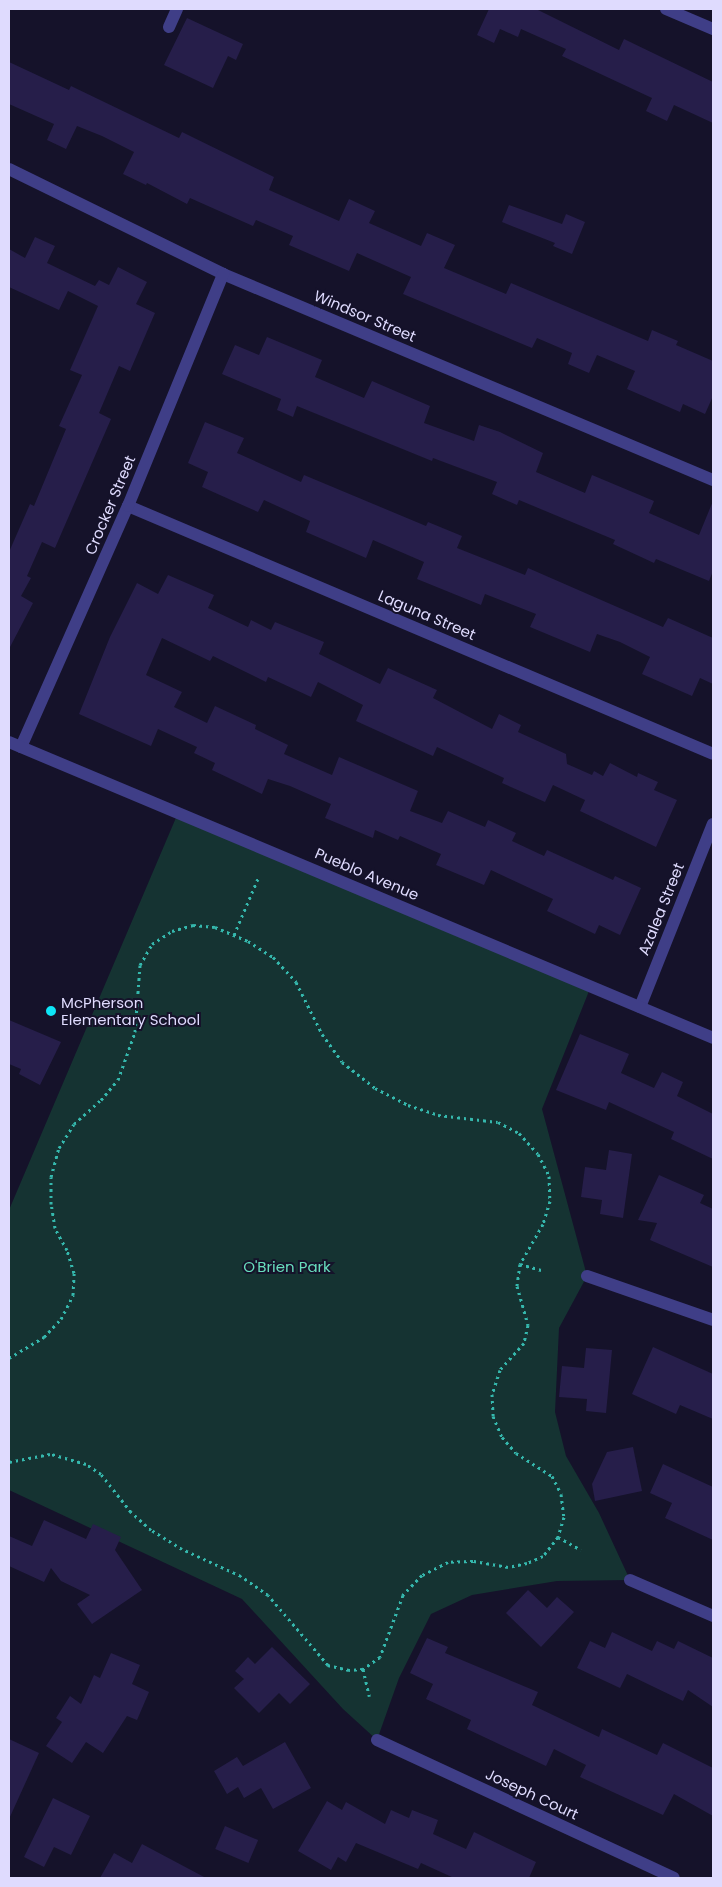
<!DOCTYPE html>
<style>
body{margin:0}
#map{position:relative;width:722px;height:1887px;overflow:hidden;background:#15122a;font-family:Poppins,sans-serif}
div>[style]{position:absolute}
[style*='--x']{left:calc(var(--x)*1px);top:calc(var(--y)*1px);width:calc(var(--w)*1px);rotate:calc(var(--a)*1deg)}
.green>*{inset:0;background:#153332}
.building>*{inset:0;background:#261e4a;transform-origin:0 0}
.path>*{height:3px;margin-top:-1.5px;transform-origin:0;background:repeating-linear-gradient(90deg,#35b8ad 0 2.5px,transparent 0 6.5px)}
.service>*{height:12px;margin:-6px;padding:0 6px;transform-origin:6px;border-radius:6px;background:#3f3e87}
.minor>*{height:12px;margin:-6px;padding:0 6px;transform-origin:6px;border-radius:6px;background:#3f3e87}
.tertiary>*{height:12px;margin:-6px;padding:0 6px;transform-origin:6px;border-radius:6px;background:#3f3e87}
.dots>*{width:14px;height:14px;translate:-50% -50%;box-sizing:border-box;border:2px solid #15122a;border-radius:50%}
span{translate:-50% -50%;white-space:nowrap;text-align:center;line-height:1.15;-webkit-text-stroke:4px #15122a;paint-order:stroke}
.street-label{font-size:15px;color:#dfdbfe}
.poi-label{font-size:15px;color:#dfdbfe}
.left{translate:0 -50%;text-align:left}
.park-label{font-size:15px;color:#68ddbd}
.frame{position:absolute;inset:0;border:10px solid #dfdbfe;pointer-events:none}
</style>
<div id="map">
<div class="green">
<div style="clip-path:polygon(178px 813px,591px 986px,542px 1109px,587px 1276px,559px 1328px,555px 1412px,566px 1456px,599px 1513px,630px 1580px,557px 1581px,472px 1595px,431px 1614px,399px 1678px,377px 1740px,343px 1709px,242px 1599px,9px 1490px,9px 1210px)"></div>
</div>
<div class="building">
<div style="clip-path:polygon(489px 9px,536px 9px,619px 50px,624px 39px,713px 82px,713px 123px,674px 105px,667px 121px,646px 111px,652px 98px,562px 56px,566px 49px,521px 29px,518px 37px,500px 29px,494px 43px,477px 35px)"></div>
<div style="clip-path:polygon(187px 18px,243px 44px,236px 60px,228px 56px,213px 88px,164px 65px)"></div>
<div style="clip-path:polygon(9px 62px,69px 90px,71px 86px,179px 138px,182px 132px,274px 177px,269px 190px,339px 221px,349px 199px,375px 211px,369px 223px,421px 246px,427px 233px,455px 245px,444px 268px,506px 294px,511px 283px,648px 341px,652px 330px,678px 341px,676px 345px,713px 361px,713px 396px,705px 414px,683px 404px,680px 412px,627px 389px,635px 371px,597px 355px,589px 373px,568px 364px,572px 353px,537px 338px,532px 348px,403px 294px,411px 277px,357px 253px,349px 271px,289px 245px,293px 236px,256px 220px,253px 226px,190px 198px,187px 204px,147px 183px,146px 185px,123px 174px,134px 152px,102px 136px,77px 126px,66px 149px,47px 140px,54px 124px,9px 104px)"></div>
<div style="clip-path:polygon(509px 205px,562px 224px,566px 214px,585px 222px,572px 254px,553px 246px,555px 243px,502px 222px)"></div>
<div style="clip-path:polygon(35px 237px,55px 246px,47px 263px,95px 286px,99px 280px,109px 285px,118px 267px,147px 282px,136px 304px,155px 313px,130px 371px,119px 366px,99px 413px,111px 419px,55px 548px,42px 542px,27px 576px,31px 578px,21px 596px,33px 603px,9px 649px,9px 552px,30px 504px,34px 506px,66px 429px,59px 426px,82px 375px,70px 370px,98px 306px,68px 291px,59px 310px,9px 287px,9px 249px,25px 258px)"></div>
<div style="clip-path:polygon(267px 337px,322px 360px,315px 377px,364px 398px,372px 381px,430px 406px,424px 423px,474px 441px,479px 425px,500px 432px,543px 453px,536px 472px,585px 493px,592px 475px,654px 501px,649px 513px,699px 535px,713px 501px,713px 571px,709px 581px,656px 559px,654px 563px,613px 544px,615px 540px,519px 500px,517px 505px,492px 494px,497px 482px,433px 458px,432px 461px,297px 406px,293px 417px,277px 410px,281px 399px,222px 374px,235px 345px,259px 355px)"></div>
<div style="clip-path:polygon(205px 422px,244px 438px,237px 453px,301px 482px,304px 475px,426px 526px,428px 522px,462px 536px,457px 548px,525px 575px,528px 568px,663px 627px,668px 618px,713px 638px,713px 684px,700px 678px,692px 696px,642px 674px,650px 657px,620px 642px,597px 634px,590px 652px,530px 627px,536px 614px,485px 594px,481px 605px,417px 579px,424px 562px,373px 540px,366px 558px,306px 532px,310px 521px,264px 500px,258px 512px,202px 487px,208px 472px,188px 463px)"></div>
<div style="clip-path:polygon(168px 575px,214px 595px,208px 608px,248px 627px,251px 620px,271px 630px,275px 622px,324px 642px,319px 654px,380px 684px,388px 668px,437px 690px,433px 698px,492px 729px,499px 714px,521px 725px,518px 732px,566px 754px,567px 764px,592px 775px,594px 771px,603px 776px,610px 763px,637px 777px,638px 773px,658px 782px,654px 790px,677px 800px,656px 847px,580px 811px,585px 800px,553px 785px,545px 802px,502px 783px,504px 778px,437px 747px,433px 756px,356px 721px,363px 705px,318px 682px,311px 697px,268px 677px,266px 682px,213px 656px,210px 661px,162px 638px,146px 675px,182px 692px,174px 707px,207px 723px,215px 706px,256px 725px,255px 729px,288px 745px,284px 754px,332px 775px,339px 757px,418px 791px,410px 811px,442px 823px,448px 811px,485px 827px,488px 820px,516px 833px,512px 841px,544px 856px,547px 850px,613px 880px,615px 876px,641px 888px,620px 935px,599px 925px,595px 934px,547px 911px,553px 899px,491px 870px,484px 885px,436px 865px,441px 854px,400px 836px,398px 840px,375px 830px,373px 838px,325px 818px,331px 804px,290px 786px,268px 779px,262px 794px,212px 770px,215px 763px,194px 753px,197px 747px,158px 729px,151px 746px,79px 714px,110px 637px,137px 583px,158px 594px)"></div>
<div style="clip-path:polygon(9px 1020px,61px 1042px,40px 1085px,19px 1074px,21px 1069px,9px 1064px)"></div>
<div style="clip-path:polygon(580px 1034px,629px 1054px,621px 1073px,654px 1088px,662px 1072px,683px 1082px,677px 1096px,713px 1114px,713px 1159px,671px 1139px,674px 1132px,609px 1102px,606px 1110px,556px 1090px)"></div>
<div style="clip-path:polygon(609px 1150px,632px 1154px,623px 1218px,600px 1214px,602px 1200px,581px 1197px,585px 1167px,606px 1170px)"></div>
<div style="clip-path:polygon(659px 1175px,704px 1195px,700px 1203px,713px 1209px,713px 1267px,650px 1240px,657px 1223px,638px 1220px)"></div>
<div style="clip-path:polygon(653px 1347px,713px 1374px,713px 1419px,680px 1405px,676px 1414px,632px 1394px)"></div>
<div style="clip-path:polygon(586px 1348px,612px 1350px,606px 1413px,586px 1411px,587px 1399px,559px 1397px,562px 1366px,584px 1368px)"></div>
<div style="clip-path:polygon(633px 1447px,642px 1491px,595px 1501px,592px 1484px,607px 1452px)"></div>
<div style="clip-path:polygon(663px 1464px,713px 1487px,713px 1540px,665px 1518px,672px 1503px,650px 1493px)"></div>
<div style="clip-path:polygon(44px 1520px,86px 1539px,93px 1524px,121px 1537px,115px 1550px,142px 1590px,92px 1624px,77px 1604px,90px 1595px,61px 1581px,51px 1568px,44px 1582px,9px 1566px,9px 1536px,32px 1546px)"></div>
<div style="clip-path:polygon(528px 1590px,547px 1608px,557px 1597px,574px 1612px,541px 1647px,506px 1613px)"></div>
<div style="clip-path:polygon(612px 1632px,652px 1651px,657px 1641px,674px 1649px,678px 1641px,713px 1658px,713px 1707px,688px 1690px,683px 1701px,627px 1674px,620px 1688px,577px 1668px,590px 1641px,605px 1648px)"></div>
<div style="clip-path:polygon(427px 1638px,448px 1647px,445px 1653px,538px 1692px,532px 1705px,599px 1737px,602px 1729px,657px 1755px,663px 1743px,713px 1768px,713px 1816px,674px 1794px,663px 1815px,580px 1777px,586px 1765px,554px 1749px,546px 1766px,467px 1729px,471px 1720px,426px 1699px,433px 1684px,410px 1673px)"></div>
<div style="clip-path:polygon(272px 1647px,310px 1684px,290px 1704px,279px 1693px,259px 1713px,234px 1688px,244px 1679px,235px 1671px,248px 1657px,255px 1664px)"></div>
<div style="clip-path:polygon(111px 1653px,140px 1665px,132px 1684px,149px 1692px,137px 1720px,127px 1716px,103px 1753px,86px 1742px,72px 1763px,46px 1746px,62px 1722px,56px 1718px,70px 1696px,81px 1704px,94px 1675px,100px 1678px)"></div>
<div style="clip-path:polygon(9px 1739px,39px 1753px,9px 1819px)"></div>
<div style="clip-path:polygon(285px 1742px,311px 1788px,273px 1809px,261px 1788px,244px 1798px,238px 1787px,227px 1794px,214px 1771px,237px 1757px,243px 1766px)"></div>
<div style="clip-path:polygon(53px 1798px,90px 1816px,71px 1855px,54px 1847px,44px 1867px,24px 1857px)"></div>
<div style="clip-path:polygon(327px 1801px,342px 1810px,346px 1802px,385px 1824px,391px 1810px,409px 1818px,412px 1810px,438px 1820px,433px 1834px,466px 1849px,474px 1832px,536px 1862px,529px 1878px,454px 1878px,421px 1863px,418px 1869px,356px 1843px,346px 1862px,338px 1857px,331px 1870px,298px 1851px)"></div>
<div style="left:225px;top:1826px;width:36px;height:25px;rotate:23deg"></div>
<div style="clip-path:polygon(142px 1844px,206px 1878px,100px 1878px,114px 1853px,132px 1863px)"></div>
</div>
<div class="path">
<div style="--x:234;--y:935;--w:64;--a:-67"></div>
<div style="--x:520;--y:1264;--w:22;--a:16"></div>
<div style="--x:9;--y:1358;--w:41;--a:-31"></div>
<div style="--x:44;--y:1337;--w:25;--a:-47"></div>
<div style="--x:61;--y:1319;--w:27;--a:-63"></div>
<div style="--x:73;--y:1295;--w:22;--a:-87"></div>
<div style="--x:74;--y:1273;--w:24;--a:-107"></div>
<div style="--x:67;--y:1250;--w:25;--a:-119"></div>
<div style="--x:55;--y:1228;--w:24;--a:-99"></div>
<div style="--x:51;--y:1204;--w:27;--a:-90"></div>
<div style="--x:51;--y:1177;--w:30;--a:-75"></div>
<div style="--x:59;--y:1148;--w:28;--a:-58"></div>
<div style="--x:74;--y:1124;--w:36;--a:-42"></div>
<div style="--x:101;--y:1100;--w:26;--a:-50"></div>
<div style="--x:118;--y:1080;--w:51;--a:-70.5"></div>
<div style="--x:135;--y:1032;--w:67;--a:-85.7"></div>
<div style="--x:140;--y:965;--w:24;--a:-60"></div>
<div style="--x:152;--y:944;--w:24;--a:-33"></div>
<div style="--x:172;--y:931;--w:22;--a:-16"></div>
<div style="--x:193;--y:925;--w:22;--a:5"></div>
<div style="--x:215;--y:927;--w:36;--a:23"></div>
<div style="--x:248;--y:941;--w:30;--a:33"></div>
<div style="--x:273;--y:957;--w:34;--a:47"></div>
<div style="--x:296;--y:982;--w:58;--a:63.4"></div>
<div style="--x:322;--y:1034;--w:34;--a:54"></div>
<div style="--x:342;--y:1062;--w:42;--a:38.2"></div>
<div style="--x:375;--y:1088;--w:37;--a:27"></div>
<div style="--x:408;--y:1105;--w:32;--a:18"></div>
<div style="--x:438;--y:1115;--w:60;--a:6.7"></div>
<div style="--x:498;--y:1122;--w:24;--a:28"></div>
<div style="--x:519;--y:1133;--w:28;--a:48"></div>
<div style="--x:538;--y:1154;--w:25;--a:63"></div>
<div style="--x:549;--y:1176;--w:25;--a:88"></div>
<div style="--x:550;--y:1201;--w:24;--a:107"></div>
<div style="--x:543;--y:1224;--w:46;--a:119.9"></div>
<div style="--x:520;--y:1264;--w:22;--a:98"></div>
<div style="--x:517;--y:1286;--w:41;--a:74.2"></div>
<div style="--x:528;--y:1325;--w:18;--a:103"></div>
<div style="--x:524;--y:1343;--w:36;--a:132"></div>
<div style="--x:500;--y:1370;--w:25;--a:108"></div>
<div style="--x:492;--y:1394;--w:22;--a:87"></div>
<div style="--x:493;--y:1416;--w:23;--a:67"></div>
<div style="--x:502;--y:1437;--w:21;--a:49"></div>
<div style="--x:516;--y:1453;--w:43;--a:32.6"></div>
<div style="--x:552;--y:1476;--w:20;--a:63"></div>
<div style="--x:561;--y:1494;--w:23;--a:83"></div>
<div style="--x:564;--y:1517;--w:21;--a:107"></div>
<div style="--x:558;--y:1537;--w:24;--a:128"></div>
<div style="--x:543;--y:1556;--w:17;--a:156"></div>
<div style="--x:527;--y:1563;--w:19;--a:168"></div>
<div style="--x:508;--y:1567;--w:36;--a:-170"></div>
<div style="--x:473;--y:1561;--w:25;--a:178"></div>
<div style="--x:448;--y:1562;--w:29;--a:153"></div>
<div style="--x:422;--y:1575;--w:28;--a:134"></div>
<div style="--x:403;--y:1595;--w:66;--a:110.4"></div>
<div style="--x:380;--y:1657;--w:21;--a:145"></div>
<div style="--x:363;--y:1669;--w:14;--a:176"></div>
<div style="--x:349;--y:1670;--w:22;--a:-167"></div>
<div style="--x:328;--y:1665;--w:92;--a:-130.6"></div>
<div style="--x:268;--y:1595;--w:33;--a:-145"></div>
<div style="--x:241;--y:1576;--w:65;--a:-155.4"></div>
<div style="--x:182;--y:1549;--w:36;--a:-148"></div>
<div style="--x:151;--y:1530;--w:27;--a:-138"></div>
<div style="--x:131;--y:1512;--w:48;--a:-128.3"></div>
<div style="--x:101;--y:1474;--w:18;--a:-146"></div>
<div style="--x:86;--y:1464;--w:37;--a:-164"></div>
<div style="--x:50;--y:1454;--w:42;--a:169"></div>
<div style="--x:558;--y:1537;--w:26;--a:29"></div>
<div style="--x:363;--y:1669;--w:28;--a:77"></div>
</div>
<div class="service">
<div style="--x:169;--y:27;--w:20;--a:-66"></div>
</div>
<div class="minor">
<div style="--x:666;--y:9;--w:51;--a:23.1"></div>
<div style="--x:9;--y:169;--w:238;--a:26.1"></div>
<div style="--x:223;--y:274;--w:532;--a:22.8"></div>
<div style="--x:128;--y:506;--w:635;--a:22.97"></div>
<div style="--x:21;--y:747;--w:264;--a:-66.1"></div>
<div style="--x:128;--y:506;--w:251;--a:-67.7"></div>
<div style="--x:640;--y:1007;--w:197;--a:-68.3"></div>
<div style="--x:587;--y:1276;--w:133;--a:19.2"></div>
<div style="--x:630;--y:1580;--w:90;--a:23.4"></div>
<div style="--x:377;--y:1740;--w:327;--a:24.9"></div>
</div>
<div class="tertiary">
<div style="--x:9;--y:742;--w:764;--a:22.8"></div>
</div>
<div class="dots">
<div style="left:51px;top:1011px;background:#0ee5f7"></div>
</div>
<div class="street-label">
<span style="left:365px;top:316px;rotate:23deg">Windsor Street</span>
<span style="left:110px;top:505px;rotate:-67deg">Crocker Street</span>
<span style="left:427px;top:615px;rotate:23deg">Laguna Street</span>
<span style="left:367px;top:874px;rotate:23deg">Pueblo Avenue</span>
<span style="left:661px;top:909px;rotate:-68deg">Azalea Street</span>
<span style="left:532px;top:1794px;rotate:25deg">Joseph Court</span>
</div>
<div class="poi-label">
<span class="left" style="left:61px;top:1011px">McPherson<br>Elementary School</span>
</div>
<div class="park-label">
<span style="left:287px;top:1267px">O'Brien Park</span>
</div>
<div class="frame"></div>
</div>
